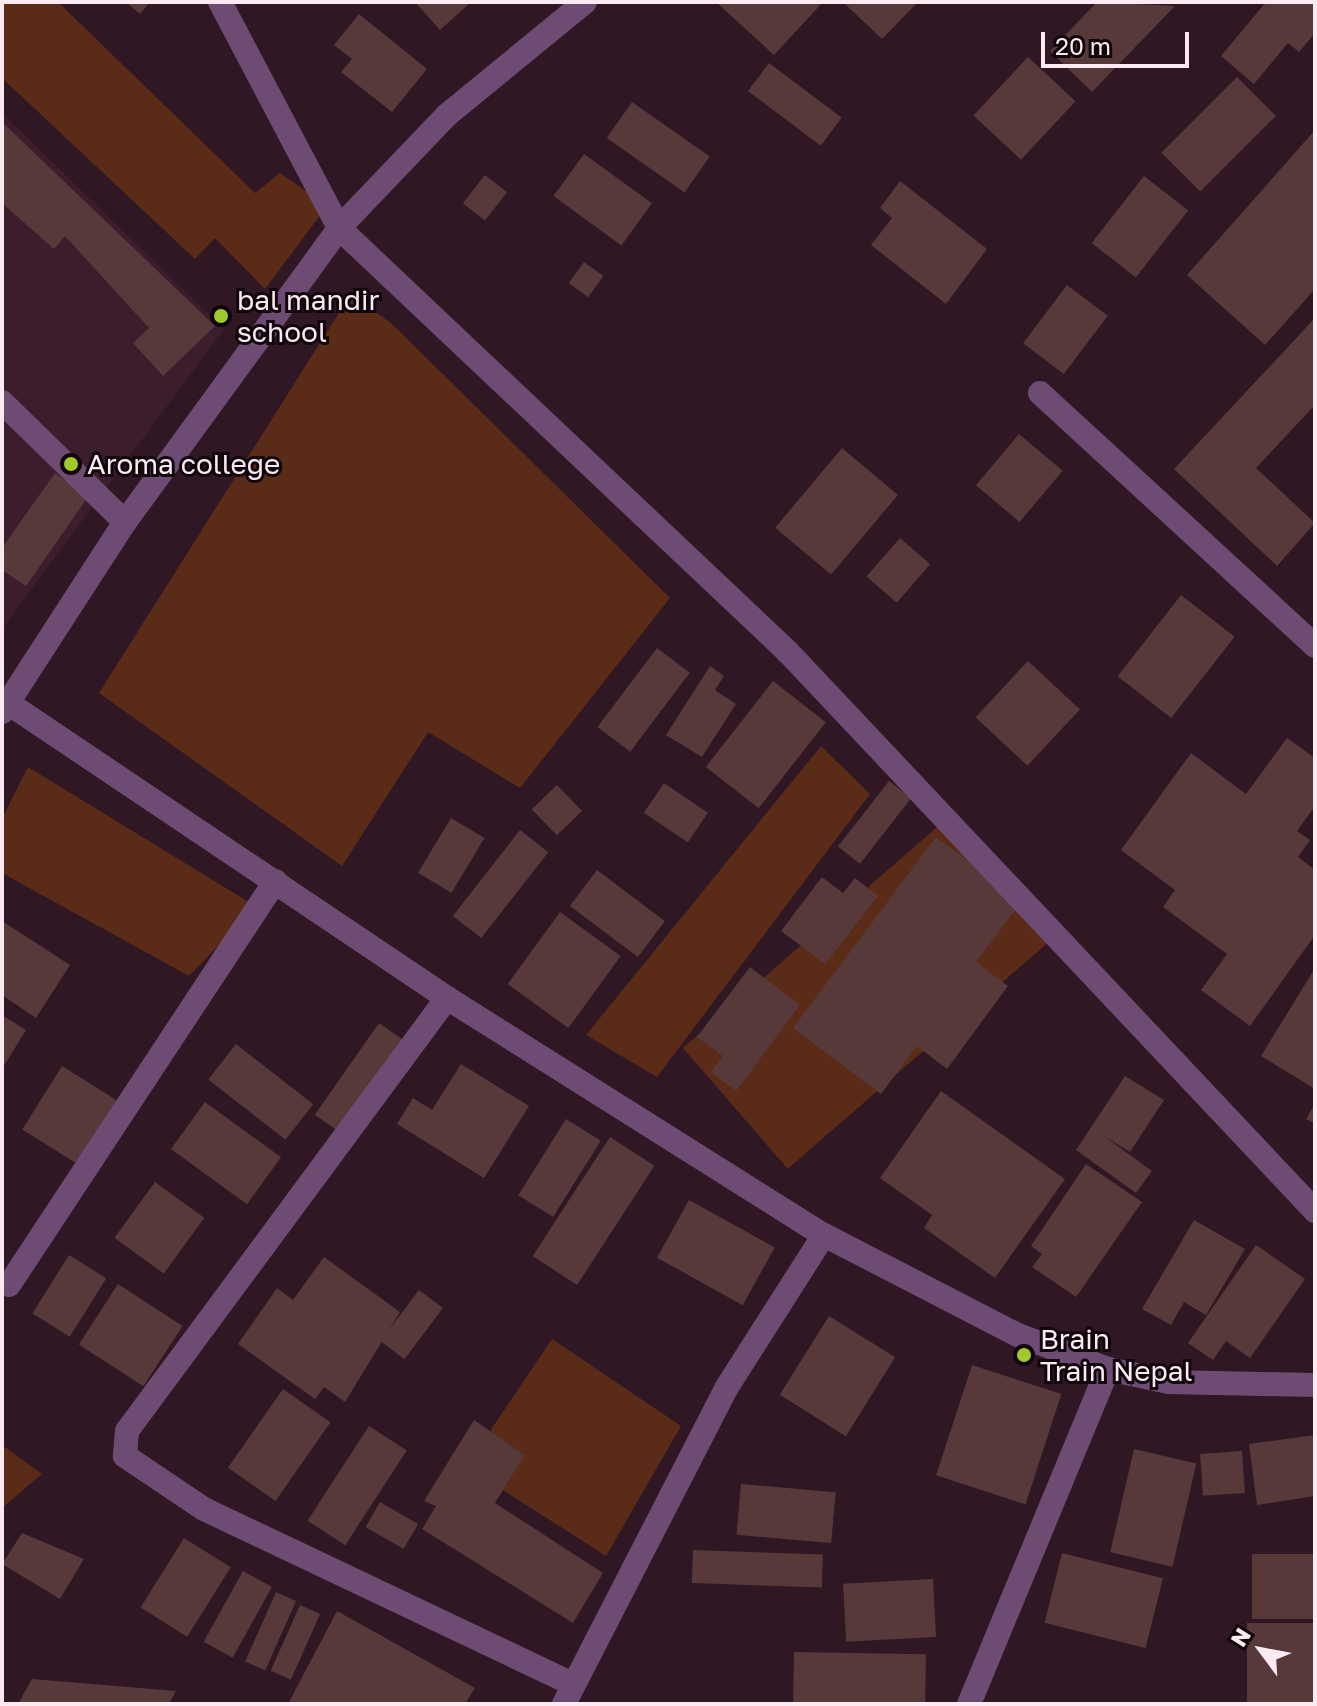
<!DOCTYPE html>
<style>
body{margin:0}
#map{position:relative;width:1317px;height:1706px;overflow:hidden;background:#2f1723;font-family:"Golos Text",sans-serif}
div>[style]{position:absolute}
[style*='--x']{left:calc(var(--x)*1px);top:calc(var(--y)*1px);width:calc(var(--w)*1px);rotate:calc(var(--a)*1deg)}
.built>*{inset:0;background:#3c1d2d}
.green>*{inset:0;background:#5a2c18;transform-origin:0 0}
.building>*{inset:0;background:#57393a;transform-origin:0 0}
.lane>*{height:24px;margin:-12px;padding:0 12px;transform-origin:12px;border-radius:12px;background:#6d4b72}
.street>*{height:24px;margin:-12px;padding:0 12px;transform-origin:12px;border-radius:12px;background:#6d4b72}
.dots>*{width:22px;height:22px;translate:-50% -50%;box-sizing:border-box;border:4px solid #10060b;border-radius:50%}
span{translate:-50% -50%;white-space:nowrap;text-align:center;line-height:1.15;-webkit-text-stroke:6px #10060b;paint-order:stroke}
.poi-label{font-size:28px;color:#fbeaf1}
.left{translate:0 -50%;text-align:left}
.frame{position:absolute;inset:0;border:4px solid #fbeaf1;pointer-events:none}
.north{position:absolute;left:1221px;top:1610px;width:80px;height:80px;-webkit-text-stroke:6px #10060b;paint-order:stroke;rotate:302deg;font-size:22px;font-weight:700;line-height:32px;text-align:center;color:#fbeaf1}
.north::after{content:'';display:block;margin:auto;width:28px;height:36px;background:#fbeaf1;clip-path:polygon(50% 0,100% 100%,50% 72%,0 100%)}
.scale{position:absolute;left:1041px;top:32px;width:148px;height:36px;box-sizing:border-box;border:4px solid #fbeaf1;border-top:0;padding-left:10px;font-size:24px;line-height:28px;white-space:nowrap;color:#fbeaf1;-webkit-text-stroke:6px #10060b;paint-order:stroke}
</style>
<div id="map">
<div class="built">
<div style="clip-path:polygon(2px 113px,224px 329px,2px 629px)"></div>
</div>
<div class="green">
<div style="clip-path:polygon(2px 2px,58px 2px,255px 193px,280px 173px,327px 206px,265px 289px,215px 238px,195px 259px,2px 78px)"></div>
<div style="clip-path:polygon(355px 298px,391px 323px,670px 598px,520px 788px,428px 732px,342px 866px,99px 693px,342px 308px)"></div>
<div style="clip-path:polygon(821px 746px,870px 794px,657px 1077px,586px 1035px)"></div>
<div style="clip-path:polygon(28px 767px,257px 907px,189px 976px,2px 873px,2px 819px)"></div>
<div style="left:944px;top:821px;width:160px;height:346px;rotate:49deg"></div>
<div style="clip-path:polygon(552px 1339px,681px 1426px,606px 1556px,503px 1490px,525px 1455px,490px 1431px)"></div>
<div style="clip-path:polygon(2px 1445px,42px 1474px,2px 1508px)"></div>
</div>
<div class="building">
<div style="clip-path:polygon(126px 2px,150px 2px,140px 14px)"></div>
<div style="clip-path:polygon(415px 2px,471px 2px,440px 30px)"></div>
<div style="clip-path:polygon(716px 2px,823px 2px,774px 55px)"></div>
<div style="clip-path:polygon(843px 2px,918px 2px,882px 39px)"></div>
<div style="clip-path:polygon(1097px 2px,1175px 6px,1092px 92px,1050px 51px)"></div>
<div style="clip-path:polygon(1266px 2px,1315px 2px,1315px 33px,1299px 52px,1288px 43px,1254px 84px,1221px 56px)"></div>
<div style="clip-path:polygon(359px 14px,427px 69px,392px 112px,341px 72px,352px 59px,334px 45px)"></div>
<div style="left:1028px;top:57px;width:65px;height:80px;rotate:43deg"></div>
<div style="left:769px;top:63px;width:91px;height:35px;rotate:37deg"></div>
<div style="left:1237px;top:77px;width:55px;height:107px;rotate:45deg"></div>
<div style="left:632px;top:102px;width:95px;height:44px;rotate:35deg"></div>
<div style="clip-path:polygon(2px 122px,215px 326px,163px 376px,133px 343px,149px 328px,65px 236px,54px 249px,2px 203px)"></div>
<div style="clip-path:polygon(1315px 130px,1315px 289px,1265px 345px,1187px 275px)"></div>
<div style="left:584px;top:154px;width:84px;height:52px;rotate:36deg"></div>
<div style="left:485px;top:175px;width:28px;height:36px;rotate:38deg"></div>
<div style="left:1144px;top:176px;width:56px;height:85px;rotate:38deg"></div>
<div style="clip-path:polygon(900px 181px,987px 249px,946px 304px,871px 245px,892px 218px,880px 208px)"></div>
<div style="left:584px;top:262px;width:24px;height:26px;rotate:36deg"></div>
<div style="left:1067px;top:285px;width:51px;height:73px;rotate:37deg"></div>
<div style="clip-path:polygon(1315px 318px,1315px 405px,1256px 468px,1315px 523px,1277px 566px,1174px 469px)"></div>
<div style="left:1019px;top:434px;width:57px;height:67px;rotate:40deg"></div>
<div style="left:842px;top:448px;width:73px;height:104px;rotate:40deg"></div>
<div style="clip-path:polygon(55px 473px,88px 497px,26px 586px,2px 570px,2px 548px)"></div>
<div style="left:900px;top:538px;width:40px;height:51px;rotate:41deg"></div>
<div style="left:1181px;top:595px;width:68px;height:103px;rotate:38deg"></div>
<div style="left:657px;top:648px;width:41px;height:99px;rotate:37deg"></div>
<div style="left:1028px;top:661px;width:71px;height:77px;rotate:43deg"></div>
<div style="clip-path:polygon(710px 666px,724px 676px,715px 690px,736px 704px,702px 757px,666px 735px)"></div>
<div style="left:773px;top:681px;width:67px;height:109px;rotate:38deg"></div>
<div style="clip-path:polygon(1287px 738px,1315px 758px,1315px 806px,1297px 831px,1310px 840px,1298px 857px,1315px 870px,1315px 935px,1250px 1026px,1201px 990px,1227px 954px,1163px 907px,1175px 890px,1121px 850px,1191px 753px,1246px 794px)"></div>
<div style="left:889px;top:781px;width:28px;height:83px;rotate:38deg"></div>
<div style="left:664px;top:783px;width:53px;height:36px;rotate:34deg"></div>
<div style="left:557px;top:785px;width:36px;height:35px;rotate:46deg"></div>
<div style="left:451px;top:818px;width:39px;height:64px;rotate:31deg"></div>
<div style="left:520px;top:830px;width:36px;height:109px;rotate:38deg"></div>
<div style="clip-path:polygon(936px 837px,1022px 901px,976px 962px,1008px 986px,947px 1069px,917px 1046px,881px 1094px,793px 1028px)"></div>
<div style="left:597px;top:870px;width:85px;height:45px;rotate:37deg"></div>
<div style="clip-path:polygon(822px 877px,843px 893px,855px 878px,878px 896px,825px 964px,781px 931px)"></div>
<div style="left:560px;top:912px;width:75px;height:89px;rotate:36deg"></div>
<div style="clip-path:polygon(2px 921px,70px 965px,36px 1018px,2px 995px)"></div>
<div style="clip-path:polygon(750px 967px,800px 1005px,736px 1091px,711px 1072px,723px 1056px,697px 1037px)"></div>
<div style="clip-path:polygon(1315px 968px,1315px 1089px,1261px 1056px)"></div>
<div style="clip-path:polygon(2px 1015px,26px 1030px,2px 1069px)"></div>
<div style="left:379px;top:1023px;width:33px;height:112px;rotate:35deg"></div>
<div style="left:236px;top:1044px;width:98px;height:45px;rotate:38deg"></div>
<div style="clip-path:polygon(461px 1064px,529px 1106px,484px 1178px,397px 1124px,413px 1098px,432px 1110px)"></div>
<div style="left:62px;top:1066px;width:65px;height:75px;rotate:32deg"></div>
<div style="clip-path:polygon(1125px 1076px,1164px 1100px,1130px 1152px,1104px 1136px,1152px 1171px,1136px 1193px,1076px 1150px)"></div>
<div style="clip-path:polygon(941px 1091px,1065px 1179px,995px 1278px,924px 1228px,932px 1215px,880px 1178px)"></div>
<div style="left:205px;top:1102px;width:94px;height:58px;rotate:36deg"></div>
<div style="clip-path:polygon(1315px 1104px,1315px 1124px,1306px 1119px)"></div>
<div style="left:566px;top:1119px;width:41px;height:90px;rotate:32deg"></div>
<div style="left:610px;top:1137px;width:53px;height:142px;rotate:33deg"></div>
<div style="clip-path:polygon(1086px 1164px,1142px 1202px,1076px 1297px,1032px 1267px,1042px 1254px,1031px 1246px)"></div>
<div style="left:155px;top:1182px;width:61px;height:69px;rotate:36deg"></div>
<div style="left:689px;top:1200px;width:98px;height:66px;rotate:29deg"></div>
<div style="clip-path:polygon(1194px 1220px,1245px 1249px,1206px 1315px,1184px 1302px,1171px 1325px,1142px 1309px)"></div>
<div style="clip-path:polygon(1256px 1245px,1305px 1279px,1250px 1358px,1226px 1341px,1213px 1360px,1188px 1343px)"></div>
<div style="left:69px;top:1255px;width:44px;height:69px;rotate:32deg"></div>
<div style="clip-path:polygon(324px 1257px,400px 1312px,345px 1402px,324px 1387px,315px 1399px,238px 1344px,277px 1288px,293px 1300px)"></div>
<div style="left:118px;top:1284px;width:77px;height:72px;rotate:33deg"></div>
<div style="left:419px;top:1290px;width:30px;height:64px;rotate:37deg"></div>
<div style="left:829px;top:1316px;width:78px;height:93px;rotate:32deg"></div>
<div style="left:972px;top:1365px;width:94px;height:116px;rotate:18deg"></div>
<div style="left:283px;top:1389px;width:58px;height:96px;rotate:35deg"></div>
<div style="clip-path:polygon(474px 1420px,525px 1455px,495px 1503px,603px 1573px,573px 1623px,422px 1529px,436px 1506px,424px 1501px)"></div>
<div style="left:369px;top:1426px;width:45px;height:113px;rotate:33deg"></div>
<div style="clip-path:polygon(1315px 1435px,1315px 1496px,1257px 1505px,1249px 1444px)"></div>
<div style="left:1134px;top:1449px;width:64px;height:106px;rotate:13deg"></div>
<div style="left:1242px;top:1451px;width:42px;height:42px;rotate:86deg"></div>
<div style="left:741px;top:1484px;width:95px;height:51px;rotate:5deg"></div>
<div style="left:380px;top:1502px;width:44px;height:29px;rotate:30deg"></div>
<div style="clip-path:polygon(22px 1533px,84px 1559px,60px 1599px,2px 1564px)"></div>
<div style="left:184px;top:1538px;width:55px;height:82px;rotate:32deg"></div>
<div style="left:693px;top:1550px;width:130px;height:33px;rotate:2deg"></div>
<div style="left:1062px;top:1553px;width:104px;height:72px;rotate:14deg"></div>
<div style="left:1315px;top:1554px;width:65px;height:63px;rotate:90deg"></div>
<div style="left:243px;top:1571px;width:33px;height:81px;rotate:29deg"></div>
<div style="left:933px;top:1579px;width:58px;height:90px;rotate:87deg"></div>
<div style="left:276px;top:1592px;width:22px;height:76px;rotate:24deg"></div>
<div style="left:300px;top:1605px;width:22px;height:72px;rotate:24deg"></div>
<div style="clip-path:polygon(337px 1611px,475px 1688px,465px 1704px,288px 1704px)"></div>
<div style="left:1315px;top:1623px;width:81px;height:68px;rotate:90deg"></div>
<div style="left:794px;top:1652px;width:132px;height:51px;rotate:1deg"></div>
<div style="clip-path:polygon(32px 1679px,176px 1691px,169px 1704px,18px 1704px)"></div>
</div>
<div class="lane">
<div style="--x:2;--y:402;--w:172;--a:44.3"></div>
</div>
<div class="street">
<div style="--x:220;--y:2;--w:255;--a:62.2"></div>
<div style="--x:339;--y:228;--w:616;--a:43.36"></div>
<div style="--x:787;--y:651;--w:770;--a:46.68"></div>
<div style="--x:1040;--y:393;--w:374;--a:42.6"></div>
<div style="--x:8;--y:703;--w:529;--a:33.9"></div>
<div style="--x:447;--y:998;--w:445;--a:32.2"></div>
<div style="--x:824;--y:1235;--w:218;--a:27.3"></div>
<div style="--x:1018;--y:1335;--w:96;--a:20.7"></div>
<div style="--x:2;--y:712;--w:226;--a:-57.1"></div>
<div style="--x:125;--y:522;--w:364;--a:-53.9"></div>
<div style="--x:339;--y:228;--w:156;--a:-46.3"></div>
<div style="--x:447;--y:115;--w:178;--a:-39.3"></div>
<div style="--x:447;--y:998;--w:538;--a:126.47"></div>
<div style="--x:127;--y:1431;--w:25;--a:95"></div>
<div style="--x:125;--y:1456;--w:95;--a:33.9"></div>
<div style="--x:204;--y:1509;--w:408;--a:25.4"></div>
<div style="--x:9;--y:1285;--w:484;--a:-56.6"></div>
<div style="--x:564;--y:1704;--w:356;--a:-62.8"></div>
<div style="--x:727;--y:1387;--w:180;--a:-57.5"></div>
<div style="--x:969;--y:1704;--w:363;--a:-67.5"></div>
<div style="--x:1108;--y:1369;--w:62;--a:12"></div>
<div style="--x:1169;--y:1382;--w:146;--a:1.2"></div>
</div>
<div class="dots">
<div style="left:221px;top:316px;background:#a0c92c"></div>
<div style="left:71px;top:464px;background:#a0c92c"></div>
<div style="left:1024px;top:1355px;background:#a0c92c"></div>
</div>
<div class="poi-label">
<span class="left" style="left:237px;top:316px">bal mandir<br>school</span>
<span class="left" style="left:87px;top:464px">Aroma college</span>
<span class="left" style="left:1040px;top:1355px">Brain<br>Train Nepal</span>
</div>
<div class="frame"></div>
<div class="north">N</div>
<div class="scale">20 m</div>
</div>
